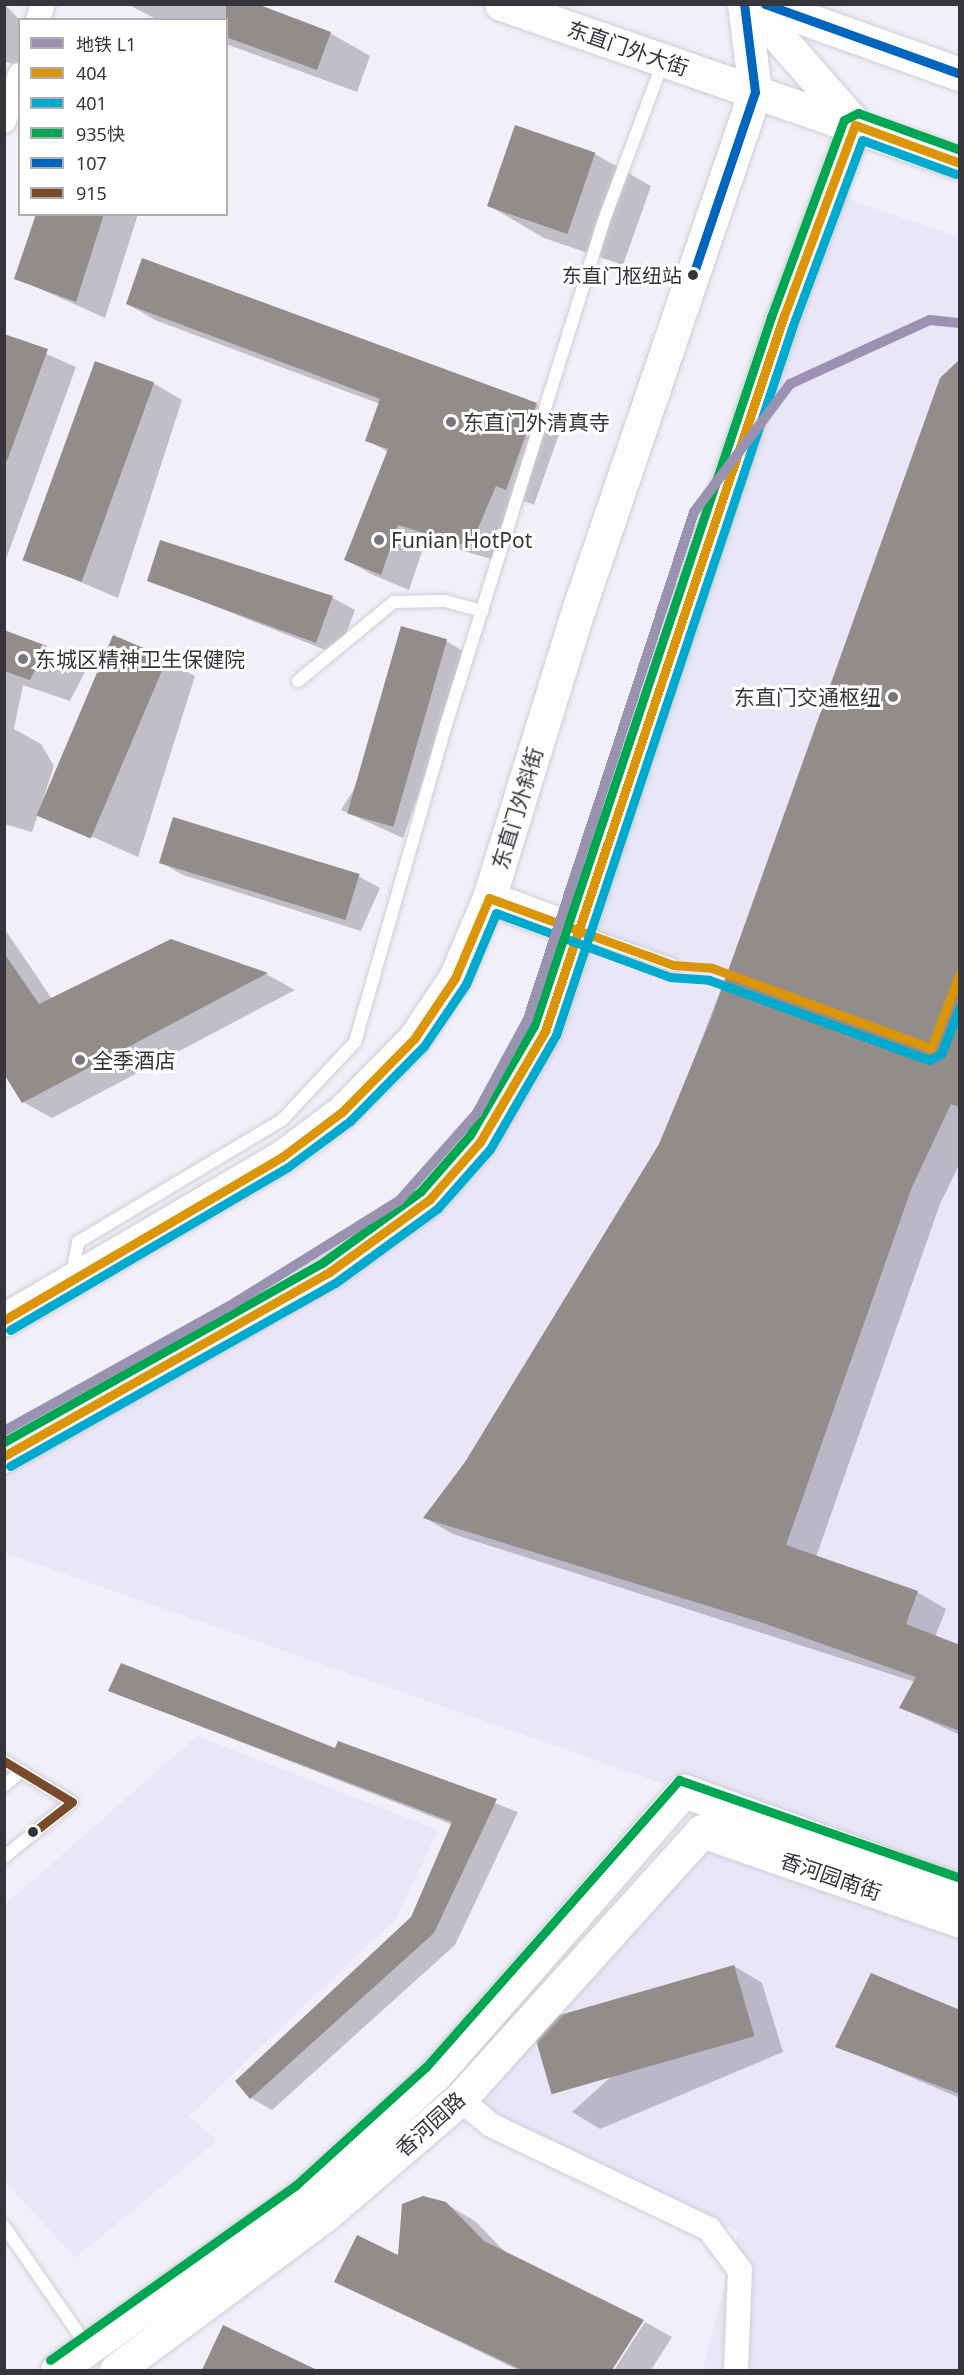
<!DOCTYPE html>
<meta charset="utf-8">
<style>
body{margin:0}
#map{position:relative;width:964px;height:2375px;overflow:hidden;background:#f1eff9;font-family:"Noto Sans","Noto Sans SC",sans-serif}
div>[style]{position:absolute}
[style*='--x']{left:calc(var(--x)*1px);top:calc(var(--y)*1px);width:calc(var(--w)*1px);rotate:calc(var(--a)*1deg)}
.built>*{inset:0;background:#e9e6f8}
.shadow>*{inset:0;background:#0003}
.building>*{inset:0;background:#928d8a;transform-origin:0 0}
.roads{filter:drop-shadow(0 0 2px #cecdd4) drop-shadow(0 0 2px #cecdd4)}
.lane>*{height:12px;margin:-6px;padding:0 6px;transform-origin:6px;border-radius:6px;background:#fdfdfe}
.street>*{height:24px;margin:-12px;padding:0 12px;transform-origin:12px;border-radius:12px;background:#fdfdfe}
.secondary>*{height:33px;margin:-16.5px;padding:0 16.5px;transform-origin:16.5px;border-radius:16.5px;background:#fdfdfe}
.highway>*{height:33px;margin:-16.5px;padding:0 16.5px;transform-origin:16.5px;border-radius:16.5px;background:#fdfdfe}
.bus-1>*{height:9px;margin:-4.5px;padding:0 4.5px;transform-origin:4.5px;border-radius:4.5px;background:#da9509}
.bus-2>*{height:9px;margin:-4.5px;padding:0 4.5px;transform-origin:4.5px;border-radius:4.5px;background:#00a9ce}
.bus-3>*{height:9px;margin:-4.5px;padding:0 4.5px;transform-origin:4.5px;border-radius:4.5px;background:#00a651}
.bus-4>*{height:9px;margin:-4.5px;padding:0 4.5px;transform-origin:4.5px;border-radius:4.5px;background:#0065bd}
.bus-5>*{height:9px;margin:-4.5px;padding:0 4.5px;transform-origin:4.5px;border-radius:4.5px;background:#7a4b2a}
.metro-1>*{height:10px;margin:-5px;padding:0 5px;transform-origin:5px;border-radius:5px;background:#9b91b1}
.dots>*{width:16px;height:16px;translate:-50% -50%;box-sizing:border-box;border:3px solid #fff;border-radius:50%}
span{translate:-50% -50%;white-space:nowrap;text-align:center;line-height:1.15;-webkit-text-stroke:6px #fff;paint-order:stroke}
.bus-label{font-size:20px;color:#36353c}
.right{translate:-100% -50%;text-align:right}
.street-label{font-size:21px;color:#36353c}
.poi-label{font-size:21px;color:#36353c}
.left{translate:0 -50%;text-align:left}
.frame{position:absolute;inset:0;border:6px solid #36353c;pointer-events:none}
.legend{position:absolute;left:18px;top:18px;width:210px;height:198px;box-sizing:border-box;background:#fff;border:2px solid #afaeb1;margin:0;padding:8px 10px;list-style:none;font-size:18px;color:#36353c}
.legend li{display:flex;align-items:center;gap:12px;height:30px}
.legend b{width:30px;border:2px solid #afaeb1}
</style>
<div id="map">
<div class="built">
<div style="clip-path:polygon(826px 192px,959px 237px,959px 2370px,703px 2370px,738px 2232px,466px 2108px,702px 1831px,684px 1791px,5px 1553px,5px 1456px,429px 1200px,525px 1071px)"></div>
<div style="clip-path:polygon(197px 1736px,438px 1830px,397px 1917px,189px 2116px,217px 2141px,75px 2258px,5px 2181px,5px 1905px)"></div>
</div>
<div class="shadow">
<div style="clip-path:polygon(4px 4px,20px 20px,18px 66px,4px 61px)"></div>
<div style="clip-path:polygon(127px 4px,252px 4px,330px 33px,370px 56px,357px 92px,226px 44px,226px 20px,158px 20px)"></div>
<div style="clip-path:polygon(595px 154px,651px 186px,623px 265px,544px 238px,488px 205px)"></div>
<div style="clip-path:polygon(37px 214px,138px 214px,105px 318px,16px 278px)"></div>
<div style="clip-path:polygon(127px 304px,536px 404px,564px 420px,534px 505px,524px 501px,498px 561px,426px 540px,409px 590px,373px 575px,345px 559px,388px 452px,367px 440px,380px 404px,155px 320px)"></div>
<div style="clip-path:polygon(4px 335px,76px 367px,5px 562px,4px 562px)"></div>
<div style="clip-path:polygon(960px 365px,960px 1163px,940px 1204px,816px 1557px,917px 1592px,946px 1609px,935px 1637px,960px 1647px,960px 1735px,901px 1708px,915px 1682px,453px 1534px,425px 1518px,466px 1462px,661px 1145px)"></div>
<div style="clip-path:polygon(153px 383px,182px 400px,118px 598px,33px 562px)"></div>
<div style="clip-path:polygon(161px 541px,333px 598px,355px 610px,338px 655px,149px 580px)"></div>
<div style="clip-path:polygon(4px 631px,86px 670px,70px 701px,23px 685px,14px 729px,41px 744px,54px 766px,32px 832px,4px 824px)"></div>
<div style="clip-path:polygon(446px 641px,468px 654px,403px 838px,341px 810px)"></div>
<div style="clip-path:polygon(166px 660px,195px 676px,138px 857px,57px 821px)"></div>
<div style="clip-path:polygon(174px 819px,358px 876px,380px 888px,361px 931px,183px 875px,160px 862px)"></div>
<div style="clip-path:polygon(4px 928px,52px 999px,171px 940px,268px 975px,295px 990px,52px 1118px,23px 1102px,4px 1071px)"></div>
<div style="clip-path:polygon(110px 1691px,336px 1750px,339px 1743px,518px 1812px,455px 1945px,272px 2110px,251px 2098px,412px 1918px,453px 1825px)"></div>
<div style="clip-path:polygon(734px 1966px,762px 1983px,783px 2052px,600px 2129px,572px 2112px)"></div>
<div style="clip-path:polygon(960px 2012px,960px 2098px,837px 2046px)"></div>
<div style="clip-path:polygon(446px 2204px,475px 2221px,508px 2255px,642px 2320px,610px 2370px,518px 2370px,336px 2282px,400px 2258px)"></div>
<div style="clip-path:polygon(645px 2322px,672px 2337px,651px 2370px,614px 2370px)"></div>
<div style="clip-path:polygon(224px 2327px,314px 2370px,203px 2370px)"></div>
</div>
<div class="building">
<div style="clip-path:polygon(226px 4px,257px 4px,331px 32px,317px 70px,226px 37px)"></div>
<div style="left:515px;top:125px;width:85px;height:86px;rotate:19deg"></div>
<div style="clip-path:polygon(36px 214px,104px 214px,76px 302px,14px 279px)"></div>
<div style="clip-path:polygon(142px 258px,537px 403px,506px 490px,496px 486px,470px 547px,398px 525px,381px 575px,344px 560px,388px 449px,365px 441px,380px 399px,126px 304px)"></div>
<div style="clip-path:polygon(4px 334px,48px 349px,7px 461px,4px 460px)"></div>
<div style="clip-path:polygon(960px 359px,960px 1107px,951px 1104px,912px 1187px,786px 1545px,918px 1591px,906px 1624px,960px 1645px,960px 1731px,899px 1708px,916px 1677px,763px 1623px,423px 1518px,465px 1462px,659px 1144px,712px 1016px,940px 378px)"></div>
<div style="left:95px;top:361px;width:63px;height:212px;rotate:20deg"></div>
<div style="clip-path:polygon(160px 540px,333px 596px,316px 643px,147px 581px)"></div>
<div style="left:401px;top:626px;width:48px;height:195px;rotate:16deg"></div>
<div style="clip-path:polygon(4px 630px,47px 646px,30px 680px,4px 671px)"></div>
<div style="left:113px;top:635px;width:59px;height:196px;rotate:23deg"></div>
<div style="left:173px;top:817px;width:195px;height:48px;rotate:17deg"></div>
<div style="clip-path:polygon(171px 939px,268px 973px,22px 1103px,4px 1074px,4px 953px,39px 1004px)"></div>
<div style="clip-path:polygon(121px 1663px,335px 1748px,338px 1741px,497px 1799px,434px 1933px,250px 2099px,235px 2081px,411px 1917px,452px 1822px,108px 1691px)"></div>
<div style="left:734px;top:1965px;width:74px;height:211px;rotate:74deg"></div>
<div style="clip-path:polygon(871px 1973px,960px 2010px,960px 2094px,835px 2047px)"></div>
<div style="clip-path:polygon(423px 2196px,446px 2202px,484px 2241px,644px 2320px,612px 2370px,522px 2370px,334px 2282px,357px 2235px,398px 2255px,402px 2204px)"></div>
<div style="clip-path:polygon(223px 2325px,317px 2370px,202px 2370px)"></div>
</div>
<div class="roads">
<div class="lane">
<div style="--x:298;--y:681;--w:124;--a:-39.5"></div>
<div style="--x:394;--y:602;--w:51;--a:-1.1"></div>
<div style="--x:445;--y:601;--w:39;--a:15"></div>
<div style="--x:581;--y:932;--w:98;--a:19.7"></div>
<div style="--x:72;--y:1274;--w:33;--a:-79"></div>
<div style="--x:78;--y:1242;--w:238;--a:-30.9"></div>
<div style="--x:282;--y:1120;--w:107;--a:-46.9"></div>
<div style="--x:355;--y:1042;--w:330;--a:-74"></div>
<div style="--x:446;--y:725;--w:529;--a:-72.63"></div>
<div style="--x:604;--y:220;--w:169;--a:-69.5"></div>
<div style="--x:4;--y:1761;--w:79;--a:31.1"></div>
<div style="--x:72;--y:1802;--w:87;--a:141"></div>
<div style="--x:4;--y:1786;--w:23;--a:-41"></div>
<div style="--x:4;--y:2226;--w:146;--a:55.3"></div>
</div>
<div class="street">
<div style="--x:38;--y:20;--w:17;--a:-73"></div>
<div style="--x:4;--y:121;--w:49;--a:-70.8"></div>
<div style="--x:460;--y:2099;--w:40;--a:40"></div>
<div style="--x:491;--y:2125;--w:242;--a:25.5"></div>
<div style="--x:709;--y:2229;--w:51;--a:52.9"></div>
<div style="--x:740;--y:2270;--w:100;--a:92.3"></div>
</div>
<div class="secondary">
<div style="--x:501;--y:4;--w:486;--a:19.1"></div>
<div style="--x:750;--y:4;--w:158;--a:48.8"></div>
<div style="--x:764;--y:4;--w:208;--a:19.7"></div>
<div style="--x:489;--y:898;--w:97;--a:20.5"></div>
<div style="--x:4;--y:1320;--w:322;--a:-30.4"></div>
<div style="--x:282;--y:1157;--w:75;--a:-36.9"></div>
<div style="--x:342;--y:1112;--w:103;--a:-45.4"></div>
<div style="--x:414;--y:1039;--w:73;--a:-56.1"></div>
<div style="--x:455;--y:978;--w:87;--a:-67"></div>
<div style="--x:489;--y:898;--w:304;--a:-72.8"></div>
<div style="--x:579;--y:608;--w:545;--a:-71.17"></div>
<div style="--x:755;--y:92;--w:89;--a:-97.1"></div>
<div style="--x:4;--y:1456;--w:372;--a:-29.5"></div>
<div style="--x:328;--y:1273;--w:125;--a:-35.9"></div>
<div style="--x:429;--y:1200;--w:77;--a:-48.7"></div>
<div style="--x:480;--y:1142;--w:129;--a:-59.6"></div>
<div style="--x:545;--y:1031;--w:749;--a:-71.54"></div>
<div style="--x:782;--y:321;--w:209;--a:-69.6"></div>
</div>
<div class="highway">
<div style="--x:57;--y:2370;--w:302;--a:-35.4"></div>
<div style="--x:303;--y:2195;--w:178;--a:-42.3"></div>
<div style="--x:435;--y:2075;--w:378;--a:-48.8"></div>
<div style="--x:684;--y:1791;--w:294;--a:19.9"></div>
<div style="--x:116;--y:2370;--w:260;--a:-36.6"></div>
<div style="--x:325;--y:2215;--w:178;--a:-40.7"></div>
<div style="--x:460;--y:2099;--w:361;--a:-47.9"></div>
<div style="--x:702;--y:1831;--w:273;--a:19.2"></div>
</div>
</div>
<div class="bus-1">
<div style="--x:4;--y:1320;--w:322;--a:-30.4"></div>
<div style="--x:282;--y:1157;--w:75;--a:-36.9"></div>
<div style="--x:342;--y:1112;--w:103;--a:-45.4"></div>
<div style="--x:414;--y:1039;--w:73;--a:-56.1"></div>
<div style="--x:455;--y:978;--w:87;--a:-67"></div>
<div style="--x:489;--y:898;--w:196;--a:20"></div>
<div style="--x:673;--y:965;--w:39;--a:4"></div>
<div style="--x:712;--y:968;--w:233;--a:20.1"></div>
<div style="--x:931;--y:1048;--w:80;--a:-68.9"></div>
<div style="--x:4;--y:1456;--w:372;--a:-29.5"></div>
<div style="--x:328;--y:1273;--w:125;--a:-35.9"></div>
<div style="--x:429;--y:1200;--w:77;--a:-48.7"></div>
<div style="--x:480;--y:1142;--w:129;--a:-59.6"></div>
<div style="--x:545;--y:1031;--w:749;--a:-71.54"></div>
<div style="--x:782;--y:321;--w:209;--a:-69.6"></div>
<div style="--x:855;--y:125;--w:112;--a:19.9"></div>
</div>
<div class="bus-2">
<div style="--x:10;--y:1330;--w:322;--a:-30.4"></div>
<div style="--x:288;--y:1167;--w:77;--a:-36.6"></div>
<div style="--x:350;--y:1121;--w:105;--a:-45.4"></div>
<div style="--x:424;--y:1046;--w:75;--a:-55.9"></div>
<div style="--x:466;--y:984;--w:77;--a:-67.1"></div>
<div style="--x:496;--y:913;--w:185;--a:20.2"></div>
<div style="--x:670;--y:977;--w:39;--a:4"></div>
<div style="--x:709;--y:980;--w:234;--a:20"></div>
<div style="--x:929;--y:1060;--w:13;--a:-27"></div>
<div style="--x:941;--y:1054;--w:51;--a:-68"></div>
<div style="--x:10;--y:1466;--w:373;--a:-29.4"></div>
<div style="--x:335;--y:1283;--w:126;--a:-36"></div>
<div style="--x:437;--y:1209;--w:80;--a:-48.5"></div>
<div style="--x:490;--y:1149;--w:132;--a:-59.9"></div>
<div style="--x:556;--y:1035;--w:749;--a:-71.54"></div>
<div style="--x:793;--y:325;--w:197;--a:-69.5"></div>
<div style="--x:862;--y:140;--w:100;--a:19.9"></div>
</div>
<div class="bus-3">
<div style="--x:4;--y:1442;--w:365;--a:-29.4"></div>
<div style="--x:322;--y:1263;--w:122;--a:-36"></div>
<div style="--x:421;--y:1191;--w:74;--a:-48.8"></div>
<div style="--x:470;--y:1135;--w:126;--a:-59.6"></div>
<div style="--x:534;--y:1026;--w:748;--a:-71.52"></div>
<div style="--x:771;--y:317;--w:210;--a:-69.7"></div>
<div style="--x:844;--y:120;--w:16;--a:-27"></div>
<div style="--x:858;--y:113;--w:109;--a:19.9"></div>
<div style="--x:50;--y:2360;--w:301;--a:-35.4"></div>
<div style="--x:295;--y:2186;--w:177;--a:-42.3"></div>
<div style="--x:426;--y:2067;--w:383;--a:-48.6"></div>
<div style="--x:679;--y:1780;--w:298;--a:19.2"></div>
</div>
<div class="bus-4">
<div style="--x:765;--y:4;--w:207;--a:19.7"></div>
<div style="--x:693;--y:275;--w:193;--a:-71.3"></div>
<div style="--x:755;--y:92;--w:89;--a:-97.1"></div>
</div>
<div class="bus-5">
<div style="--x:4;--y:1761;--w:79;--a:31.1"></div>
<div style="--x:72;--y:1802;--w:52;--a:142"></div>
</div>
<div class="metro-1">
<div style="--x:4;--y:1431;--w:256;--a:-29"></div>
<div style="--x:228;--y:1307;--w:201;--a:-31.8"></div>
<div style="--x:399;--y:1201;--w:118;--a:-48.4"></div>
<div style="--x:477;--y:1113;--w:107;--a:-61.5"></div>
<div style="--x:528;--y:1019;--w:533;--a:-71.87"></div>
<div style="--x:694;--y:512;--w:160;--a:-53.1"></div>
<div style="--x:790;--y:384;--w:154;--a:-24.6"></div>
<div style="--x:930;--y:320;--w:30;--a:6"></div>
</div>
<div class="dots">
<div style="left:693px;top:275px;background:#36353c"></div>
<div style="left:451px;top:422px;background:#77767e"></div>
<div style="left:379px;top:540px;background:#77767e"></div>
<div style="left:23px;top:659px;background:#77767e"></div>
<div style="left:893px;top:697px;background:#77767e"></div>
<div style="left:80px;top:1060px;background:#77767e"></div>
<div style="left:33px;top:1832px;background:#36353c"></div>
</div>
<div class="bus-label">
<span class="right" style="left:682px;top:275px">东直门枢纽站</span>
</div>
<div class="street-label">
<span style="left:628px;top:48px;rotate:19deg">东直门外大街</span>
<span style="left:517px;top:808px;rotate:-73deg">东直门外斜街</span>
<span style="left:831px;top:1876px;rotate:19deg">香河园南街</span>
<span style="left:430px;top:2124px;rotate:-42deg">香河园路</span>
</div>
<div class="poi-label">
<span class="left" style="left:463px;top:422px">东直门外清真寺</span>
<span class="left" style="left:391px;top:540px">Funian HotPot</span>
<span class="left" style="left:35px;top:659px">东城区精神卫生保健院</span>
<span class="right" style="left:881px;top:697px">东直门交通枢纽</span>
<span class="left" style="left:92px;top:1060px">全季酒店</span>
</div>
<div class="frame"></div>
<ul class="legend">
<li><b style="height:8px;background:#9b91b1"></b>地铁 L1</li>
<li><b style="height:8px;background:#da9509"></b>404</li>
<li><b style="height:8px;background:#00a9ce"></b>401</li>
<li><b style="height:8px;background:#00a651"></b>935快</li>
<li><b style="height:8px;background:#0065bd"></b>107</li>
<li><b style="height:8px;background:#7a4b2a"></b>915</li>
</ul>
</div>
